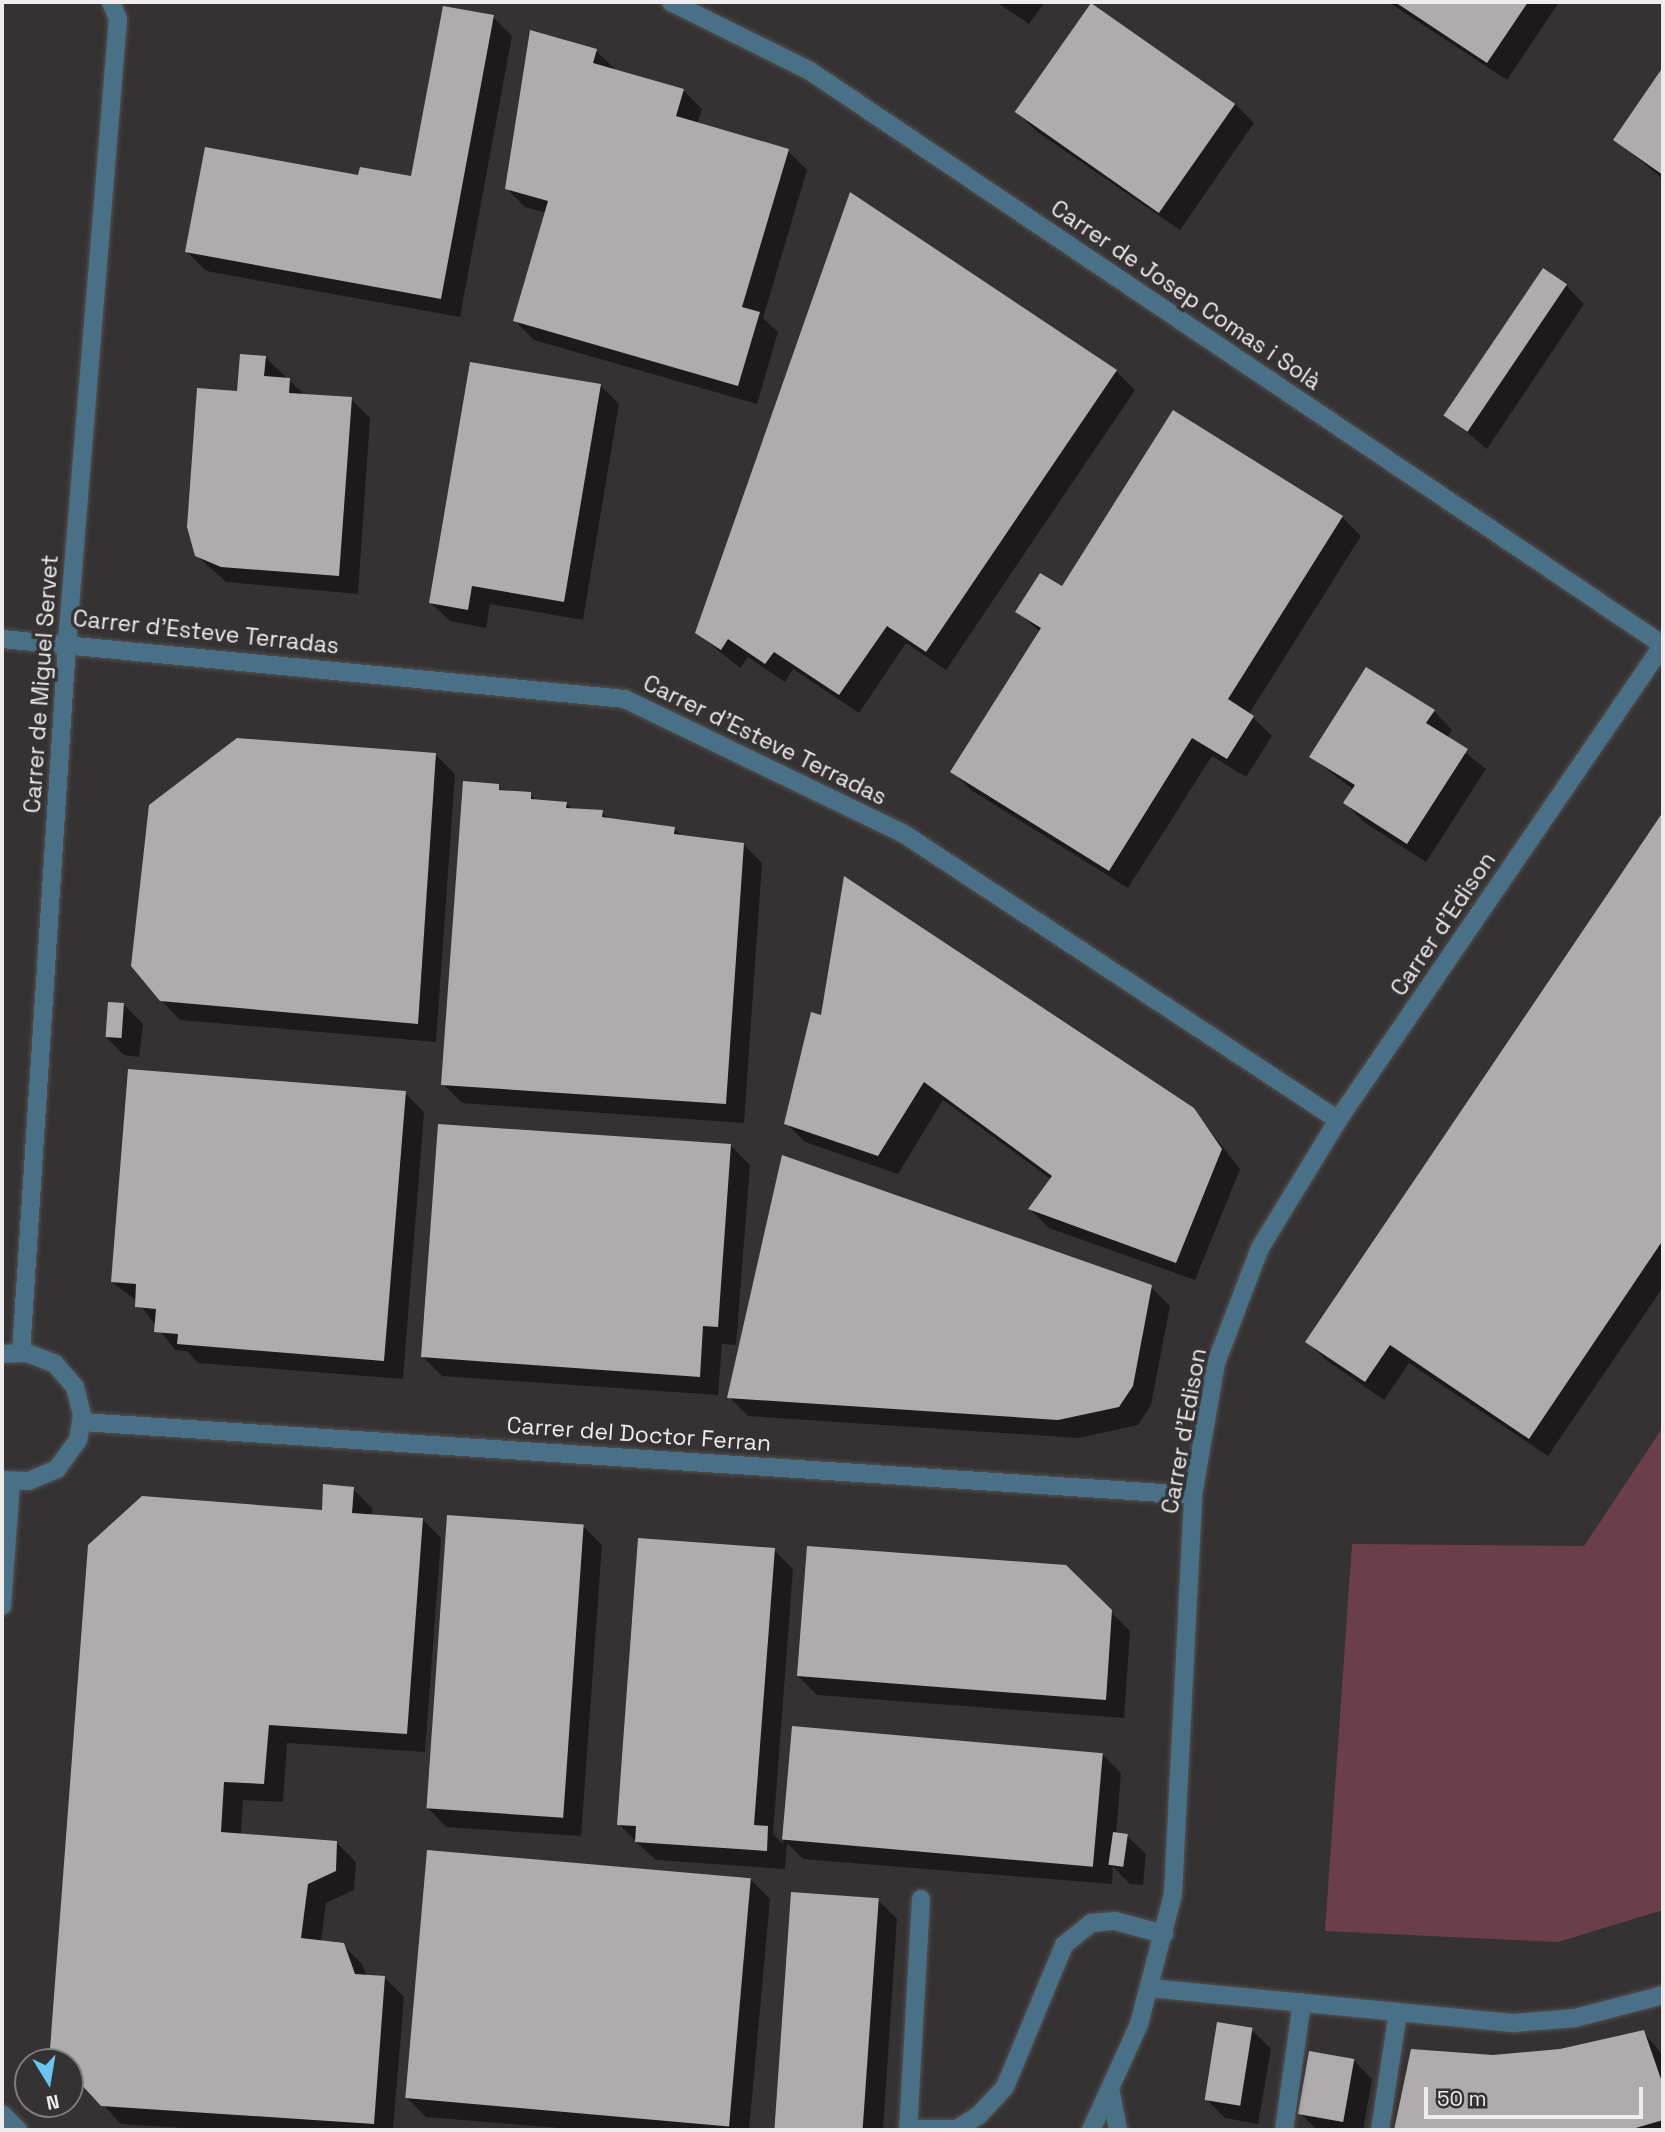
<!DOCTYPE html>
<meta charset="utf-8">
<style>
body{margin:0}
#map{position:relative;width:1665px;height:2132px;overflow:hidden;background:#353233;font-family:"Space Grotesk",sans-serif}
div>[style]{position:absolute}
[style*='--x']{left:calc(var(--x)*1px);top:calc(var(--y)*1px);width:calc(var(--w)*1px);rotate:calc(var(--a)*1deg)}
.green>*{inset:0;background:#6b3f4a}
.shadow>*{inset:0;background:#0007}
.building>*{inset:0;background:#b0acad;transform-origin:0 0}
.roads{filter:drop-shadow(0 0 2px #535051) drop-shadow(0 0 2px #535051)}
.minor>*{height:18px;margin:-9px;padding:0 9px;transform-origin:9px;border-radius:9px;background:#497086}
span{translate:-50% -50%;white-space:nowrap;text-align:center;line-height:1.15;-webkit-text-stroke:7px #353233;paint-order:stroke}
.street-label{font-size:23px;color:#eeecec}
.frame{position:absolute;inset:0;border:4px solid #eeecec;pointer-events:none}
.north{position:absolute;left:14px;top:2048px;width:70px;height:70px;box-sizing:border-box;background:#353233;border:2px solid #7f7c7d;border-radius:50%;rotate:169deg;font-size:19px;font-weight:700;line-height:28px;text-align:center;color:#eeecec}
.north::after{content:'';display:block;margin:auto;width:24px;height:32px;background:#6bc3f2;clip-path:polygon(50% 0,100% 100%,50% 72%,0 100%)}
.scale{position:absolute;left:1424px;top:2087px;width:219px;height:32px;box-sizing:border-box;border:4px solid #eeecec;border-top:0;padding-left:9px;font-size:21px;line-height:24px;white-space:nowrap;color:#eeecec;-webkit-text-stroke:5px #353233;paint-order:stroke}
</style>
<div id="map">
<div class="green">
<div style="clip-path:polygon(1663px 1427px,1663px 1910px,1558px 1942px,1325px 1931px,1352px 1544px,1584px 1546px)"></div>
</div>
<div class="shadow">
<div style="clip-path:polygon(996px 2px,1045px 2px,1029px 24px)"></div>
<div style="clip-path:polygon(1388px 2px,1559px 2px,1507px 80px)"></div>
<div style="clip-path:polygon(493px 17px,512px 36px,460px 317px,206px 271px,187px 252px,360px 177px,412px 178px)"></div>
<div style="clip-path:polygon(596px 51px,615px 69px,683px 90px,702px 109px,697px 124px,788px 151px,807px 170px,763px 318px,778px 332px,757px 404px,534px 340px,515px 321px,547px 213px,525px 207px,506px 188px)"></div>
<div style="clip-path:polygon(1663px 70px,1663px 179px,1615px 140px)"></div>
<div style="clip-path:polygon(1235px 104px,1254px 123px,1180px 230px,1036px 131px,1017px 112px)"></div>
<div style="clip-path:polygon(1566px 285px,1584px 304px,1487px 449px,1446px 415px)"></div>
<div style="clip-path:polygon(265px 357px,306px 396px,351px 399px,370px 418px,358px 594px,226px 582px,196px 555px,239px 393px)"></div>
<div style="clip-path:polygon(1116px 371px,1135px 390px,946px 670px,906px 643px,859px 713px,793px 669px,785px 682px,748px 657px,740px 668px,697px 633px)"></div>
<div style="clip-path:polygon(600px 385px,619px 404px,583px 620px,490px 604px,486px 628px,450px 621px,431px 603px)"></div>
<div style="clip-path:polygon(1342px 517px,1361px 536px,1249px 714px,1272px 736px,1246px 777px,1212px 756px,1128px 888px,971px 790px,952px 771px,1040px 632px,1017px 611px,1062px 589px)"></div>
<div style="clip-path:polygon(1434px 711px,1452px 730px,1447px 738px,1486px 769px,1426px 862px,1364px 822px,1345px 803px,1354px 790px,1311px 757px)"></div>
<div style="clip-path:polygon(436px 755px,455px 774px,436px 1042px,180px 1020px,161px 1000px)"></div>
<div style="clip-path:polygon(464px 783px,530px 794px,537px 801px,566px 803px,573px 810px,602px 812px,610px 820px,674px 829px,682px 836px,743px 844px,762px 863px,744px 1123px,462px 1103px,443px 1084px)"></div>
<div style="clip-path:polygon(1663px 816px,1663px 1287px,1548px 1456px,1409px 1363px,1384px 1400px,1326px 1360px,1307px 1342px)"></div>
<div style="clip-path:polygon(124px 1005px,143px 1024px,139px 1057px,124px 1055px,105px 1036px)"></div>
<div style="clip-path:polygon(812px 1014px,1193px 1109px,1240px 1169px,1195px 1280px,1049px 1228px,1030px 1209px,1052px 1180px,943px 1100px,898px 1174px,805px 1142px,786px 1123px)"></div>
<div style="clip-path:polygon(405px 1093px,424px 1112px,403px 1379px,198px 1363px,187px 1351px,175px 1350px,137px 1301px,112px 1282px)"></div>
<div style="clip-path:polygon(731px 1146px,750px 1165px,736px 1345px,722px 1344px,718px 1395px,442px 1376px,423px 1357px)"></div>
<div style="clip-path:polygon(1151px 1287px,1170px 1306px,1151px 1405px,1138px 1425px,1078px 1438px,748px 1416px,729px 1397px)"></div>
<div style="clip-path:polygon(353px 1489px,372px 1508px,372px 1516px,422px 1519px,441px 1538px,425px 1752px,287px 1743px,283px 1802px,243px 1800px,241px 1835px,337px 1843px,356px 1862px,354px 1890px,326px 1903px,321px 1942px,343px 1945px,362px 1964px,367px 1977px,385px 1978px,404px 1997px,393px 2130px,216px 2130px,121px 2124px,70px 2069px,70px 2062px,64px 2062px,324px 1511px)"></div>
<div style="clip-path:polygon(584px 1527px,602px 1545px,581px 1836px,446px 1827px,428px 1808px)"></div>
<div style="clip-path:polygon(774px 1550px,793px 1569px,773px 1834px,783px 1844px,793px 1728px,1102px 1754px,1121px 1773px,1116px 1834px,1127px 1836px,1146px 1854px,1143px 1885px,1130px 1884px,1113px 1867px,1112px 1884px,803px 1859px,787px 1843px,785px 1869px,656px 1860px,637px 1843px,619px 1824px)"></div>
<div style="clip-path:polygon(1065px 1567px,1130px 1631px,1124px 1718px,817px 1695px,798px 1676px)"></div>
<div style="clip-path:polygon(751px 1880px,770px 1899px,749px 2130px,584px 2130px,426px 2117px,407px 2098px)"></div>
<div style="clip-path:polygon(793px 1894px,878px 1900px,897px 1919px,883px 2130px,778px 2130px)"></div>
<div style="clip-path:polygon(1252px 2030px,1271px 2049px,1258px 2124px,1225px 2118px,1206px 2099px)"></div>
<div style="clip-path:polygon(1643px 2032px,1663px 2055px,1663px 2130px,1396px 2130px,1412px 2051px,1493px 2057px,1560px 2051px)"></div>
<div style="clip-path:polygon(1353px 2060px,1372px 2079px,1363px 2130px,1317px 2130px,1300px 2113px)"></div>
</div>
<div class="building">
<div style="clip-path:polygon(1395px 2px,1528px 2px,1487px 63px)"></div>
<div style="left:1091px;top:3px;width:176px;height:133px;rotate:35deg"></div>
<div style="clip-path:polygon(443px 6px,494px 15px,441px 299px,185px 252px,205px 147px,358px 175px,360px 167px,411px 176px)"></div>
<div style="clip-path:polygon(530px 30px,597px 49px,593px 63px,684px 89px,676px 116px,789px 149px,742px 307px,760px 312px,738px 386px,513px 321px,548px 201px,505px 189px)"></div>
<div style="clip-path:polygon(1663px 67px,1663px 175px,1613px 140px)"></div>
<div style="clip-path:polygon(850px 192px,1117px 370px,926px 652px,887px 626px,839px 695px,774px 652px,765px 664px,728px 639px,721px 650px,695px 633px)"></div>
<div style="left:1543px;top:268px;width:29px;height:178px;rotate:34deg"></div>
<div style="clip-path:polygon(240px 354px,266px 356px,264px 376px,290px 378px,289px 393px,352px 397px,339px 576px,221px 567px,195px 556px,187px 527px,197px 388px,237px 391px)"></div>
<div style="clip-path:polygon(470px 362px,601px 384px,564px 602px,472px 586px,468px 610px,429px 603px)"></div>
<div style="clip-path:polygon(1173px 410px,1343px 516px,1228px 699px,1254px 716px,1227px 759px,1192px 738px,1109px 871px,950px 772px,1041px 628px,1015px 612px,1040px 573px,1062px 586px)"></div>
<div style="clip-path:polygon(1366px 667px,1435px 710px,1426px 723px,1468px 749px,1407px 844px,1343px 803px,1355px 785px,1309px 757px)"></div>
<div style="clip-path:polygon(237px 738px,436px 753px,418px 1024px,160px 1001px,131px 966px,149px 805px)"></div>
<div style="clip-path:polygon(463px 781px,499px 784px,499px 790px,531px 792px,531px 799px,567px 802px,566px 808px,603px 810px,602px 817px,675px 827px,674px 834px,744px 843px,726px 1104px,441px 1085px)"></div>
<div style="clip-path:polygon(1663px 812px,1663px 1240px,1529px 1439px,1390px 1345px,1365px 1382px,1305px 1342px)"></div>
<div style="clip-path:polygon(844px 876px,1194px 1108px,1222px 1149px,1176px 1263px,1028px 1209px,1052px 1176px,924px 1082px,878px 1156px,784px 1124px,811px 1012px,821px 1015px)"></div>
<div style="left:108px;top:1002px;width:16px;height:35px;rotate:4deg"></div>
<div style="clip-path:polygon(128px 1069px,406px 1091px,384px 1361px,177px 1344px,178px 1334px,154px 1332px,156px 1309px,135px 1307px,136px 1284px,111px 1282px)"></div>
<div style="clip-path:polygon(438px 1124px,731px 1144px,718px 1327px,703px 1326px,700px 1377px,421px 1357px)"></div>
<div style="clip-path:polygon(782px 1155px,1152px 1285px,1133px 1386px,1119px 1407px,1058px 1420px,727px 1398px)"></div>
<div style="clip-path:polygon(323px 1484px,354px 1487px,352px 1513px,423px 1518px,407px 1734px,269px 1725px,264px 1784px,224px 1782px,221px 1832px,337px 1841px,336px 1871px,308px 1884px,301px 1938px,344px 1943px,355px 1974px,385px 1976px,374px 2124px,101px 2106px,70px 2072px,70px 2062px,61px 2062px,50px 2049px,88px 1545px,142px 1496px,322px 1510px)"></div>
<div style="left:447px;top:1515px;width:137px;height:294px;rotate:4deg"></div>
<div style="clip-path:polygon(638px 1538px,775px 1548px,754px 1825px,768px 1826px,767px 1851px,635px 1842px,636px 1826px,617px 1825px)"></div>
<div style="clip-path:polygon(807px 1546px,1066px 1565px,1112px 1610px,1106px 1700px,797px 1676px)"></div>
<div style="left:792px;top:1726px;width:312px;height:114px;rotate:5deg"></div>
<div style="left:1113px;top:1832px;width:15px;height:33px;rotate:8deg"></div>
<div style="left:427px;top:1850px;width:325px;height:249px;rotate:5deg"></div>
<div style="left:791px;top:1892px;width:88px;height:238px;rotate:4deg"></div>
<div style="left:1217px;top:2022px;width:36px;height:79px;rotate:9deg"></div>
<div style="clip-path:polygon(1644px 2030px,1663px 2085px,1663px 2120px,1629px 2130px,1394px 2130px,1411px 2049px,1493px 2055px,1560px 2049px)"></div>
<div style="left:1309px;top:2051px;width:46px;height:64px;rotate:10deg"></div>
</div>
<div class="roads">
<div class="minor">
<div style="--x:671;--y:2;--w:155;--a:26.4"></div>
<div style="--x:810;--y:71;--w:1028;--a:33.94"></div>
<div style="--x:2;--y:639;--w:626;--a:5.5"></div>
<div style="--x:625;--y:699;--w:310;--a:25.8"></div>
<div style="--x:904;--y:834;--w:520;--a:33.38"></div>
<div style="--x:21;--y:1353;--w:711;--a:-86.29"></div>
<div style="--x:67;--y:643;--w:626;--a:-85.33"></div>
<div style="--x:118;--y:19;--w:18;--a:-112"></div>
<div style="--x:2;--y:1354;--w:25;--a:-2"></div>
<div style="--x:27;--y:1353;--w:30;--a:21"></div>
<div style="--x:55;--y:1364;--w:30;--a:49"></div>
<div style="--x:75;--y:1387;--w:30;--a:76"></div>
<div style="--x:82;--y:1416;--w:24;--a:99"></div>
<div style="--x:78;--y:1440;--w:36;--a:126"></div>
<div style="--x:57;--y:1469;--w:30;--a:157"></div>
<div style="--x:29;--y:1481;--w:27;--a:-178"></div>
<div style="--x:82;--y:1422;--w:1113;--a:3.76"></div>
<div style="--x:2;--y:1606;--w:124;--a:-85.8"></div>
<div style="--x:921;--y:1899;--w:230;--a:93.2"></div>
<div style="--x:908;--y:2129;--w:49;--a:0"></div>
<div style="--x:957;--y:2129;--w:26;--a:-32"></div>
<div style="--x:979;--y:2115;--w:38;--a:-47"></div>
<div style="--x:1005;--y:2087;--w:154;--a:-67.4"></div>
<div style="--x:1064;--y:1945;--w:35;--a:-39"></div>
<div style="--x:1091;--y:1923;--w:24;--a:-5"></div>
<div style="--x:1115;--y:1921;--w:51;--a:14.9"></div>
<div style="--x:1149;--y:1988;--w:367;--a:5.5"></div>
<div style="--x:1514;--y:2023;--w:61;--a:-4.7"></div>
<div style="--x:1575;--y:2018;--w:91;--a:-14.6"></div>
<div style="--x:1111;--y:2093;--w:38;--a:79"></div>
<div style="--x:2;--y:2114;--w:23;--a:45"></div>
<div style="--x:1091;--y:2130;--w:116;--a:-65.6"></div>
<div style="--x:1139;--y:2024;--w:134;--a:-75.3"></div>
<div style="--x:1173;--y:1894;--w:400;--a:-87.1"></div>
<div style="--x:1193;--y:1495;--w:134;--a:-80.1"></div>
<div style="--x:1216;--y:1363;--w:123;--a:-69.1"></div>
<div style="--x:1260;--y:1248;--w:150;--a:-58.6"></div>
<div style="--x:1338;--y:1120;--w:576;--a:-55.62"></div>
<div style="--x:1284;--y:2130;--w:129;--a:-82"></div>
<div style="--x:1380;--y:2130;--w:118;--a:-81.3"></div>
</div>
</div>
<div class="street-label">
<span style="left:1186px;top:295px;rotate:34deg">Carrer de Josep Comas i Solà</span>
<span style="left:206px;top:632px;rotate:6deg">Carrer d'Esteve Terradas</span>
<span style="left:41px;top:684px;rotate:-86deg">Carrer de Miguel Servet</span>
<span style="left:765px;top:740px;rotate:26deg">Carrer d'Esteve Terradas</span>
<span style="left:1443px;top:924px;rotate:-56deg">Carrer d'Edison</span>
<span style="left:1184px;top:1431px;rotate:-80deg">Carrer d'Edison</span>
<span style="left:639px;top:1434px;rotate:4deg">Carrer del Doctor Ferran</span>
</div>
<div class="frame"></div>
<div class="north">N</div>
<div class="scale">50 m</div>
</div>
